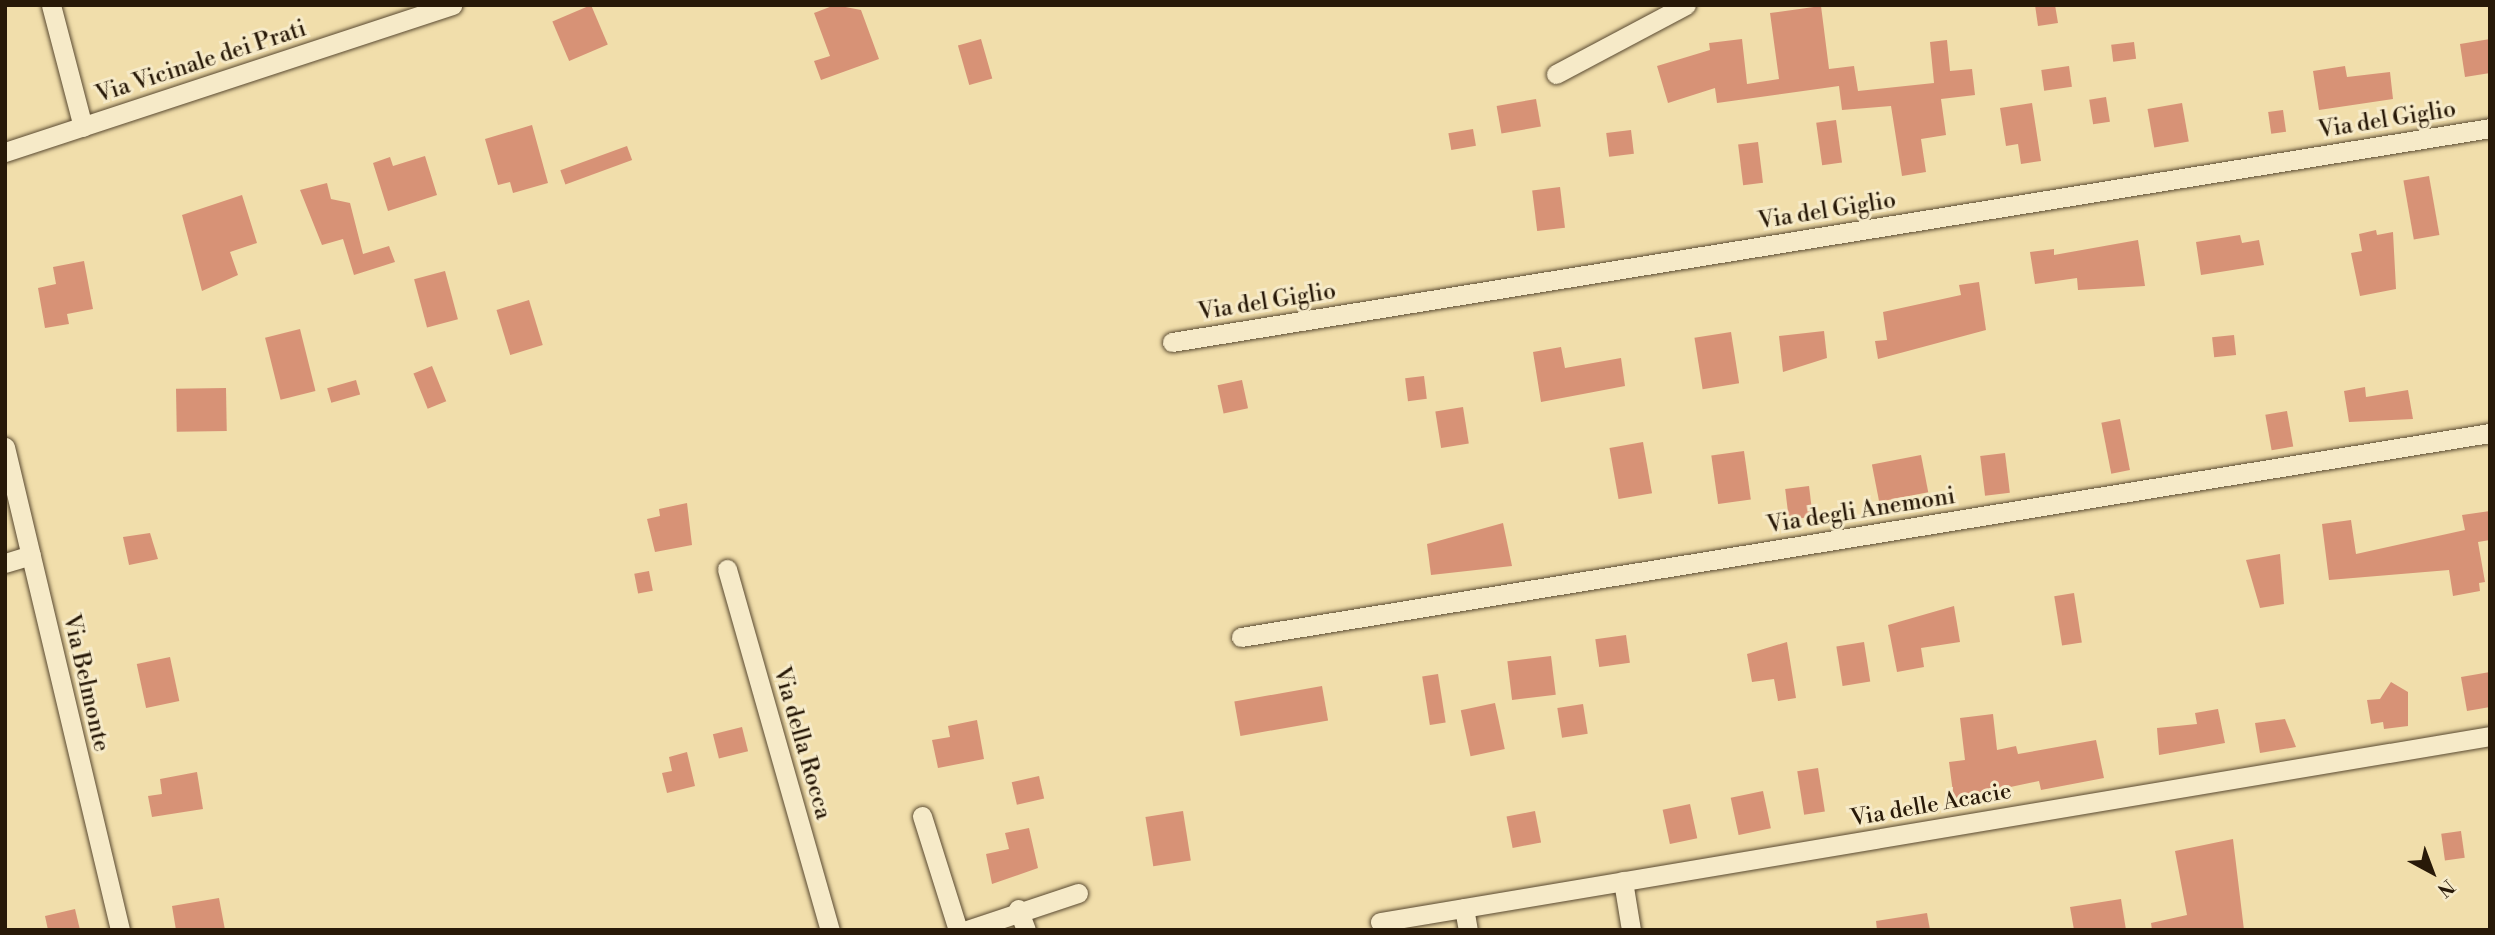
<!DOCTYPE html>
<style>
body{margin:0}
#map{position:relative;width:2495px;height:935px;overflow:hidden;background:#f1deab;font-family:"Libre Bodoni",serif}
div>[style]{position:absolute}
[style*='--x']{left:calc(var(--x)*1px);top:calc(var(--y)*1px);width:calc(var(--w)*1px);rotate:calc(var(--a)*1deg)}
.building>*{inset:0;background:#d79276;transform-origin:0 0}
.roads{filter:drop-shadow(0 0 2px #5a4a31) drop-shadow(0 0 2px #5a4a31)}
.minor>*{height:19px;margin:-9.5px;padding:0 9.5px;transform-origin:9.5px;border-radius:9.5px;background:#f6eac8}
span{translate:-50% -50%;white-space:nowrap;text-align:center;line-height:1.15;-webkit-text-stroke:6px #f6eac8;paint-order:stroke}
.street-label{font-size:23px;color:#281908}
.frame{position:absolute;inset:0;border:7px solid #281908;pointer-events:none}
.north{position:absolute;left:2397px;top:837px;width:70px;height:70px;-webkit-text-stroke:5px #f6eac8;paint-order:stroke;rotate:139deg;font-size:19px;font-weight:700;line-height:28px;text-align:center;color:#281908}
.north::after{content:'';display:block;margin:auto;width:24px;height:32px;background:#281908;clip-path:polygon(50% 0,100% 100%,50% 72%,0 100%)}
</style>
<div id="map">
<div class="building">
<div style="left:591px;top:5px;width:43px;height:42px;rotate:67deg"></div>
<div style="clip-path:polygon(835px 5px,861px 10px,879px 59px,821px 80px,814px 61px,830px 56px,814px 13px)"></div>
<div style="clip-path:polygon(2035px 5px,2055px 5px,2058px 23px,2038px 26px)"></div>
<div style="clip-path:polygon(1821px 6px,1829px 69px,1854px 66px,1858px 91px,1934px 83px,1930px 42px,1947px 40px,1950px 71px,1972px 69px,1975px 95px,1941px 99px,1946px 135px,1921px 139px,1926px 172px,1902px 176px,1891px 106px,1842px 110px,1839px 86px,1717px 103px,1715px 88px,1668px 103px,1657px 66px,1710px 50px,1709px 43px,1742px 39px,1747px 84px,1779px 79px,1770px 13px)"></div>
<div style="left:981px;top:39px;width:41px;height:24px;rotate:74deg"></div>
<div style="clip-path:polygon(2490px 39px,2490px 73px,2465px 77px,2460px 44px)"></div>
<div style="left:2134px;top:42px;width:17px;height:23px;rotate:83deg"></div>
<div style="left:2069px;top:66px;width:21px;height:28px;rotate:82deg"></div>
<div style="clip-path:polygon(2345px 66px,2347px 77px,2390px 72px,2393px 99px,2319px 110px,2313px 71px)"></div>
<div style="left:2106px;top:97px;width:25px;height:17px;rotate:81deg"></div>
<div style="left:1536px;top:99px;width:28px;height:40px;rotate:80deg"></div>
<div style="clip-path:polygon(2032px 103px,2041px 161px,2021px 164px,2018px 144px,2006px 146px,2000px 108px)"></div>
<div style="left:2182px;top:103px;width:39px;height:35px;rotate:80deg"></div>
<div style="left:2283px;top:110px;width:22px;height:15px;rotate:82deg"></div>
<div style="left:1836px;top:120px;width:43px;height:20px;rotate:82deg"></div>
<div style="clip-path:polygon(532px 125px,548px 183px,513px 193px,510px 182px,498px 185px,485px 139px)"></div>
<div style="left:1473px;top:129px;width:17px;height:25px;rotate:80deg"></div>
<div style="left:1631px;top:130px;width:24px;height:25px;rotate:83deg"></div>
<div style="left:1758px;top:142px;width:41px;height:20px;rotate:83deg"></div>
<div style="left:627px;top:146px;width:15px;height:71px;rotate:70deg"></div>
<div style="clip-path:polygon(425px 156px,437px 195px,388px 211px,373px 163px,390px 157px,393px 166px)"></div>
<div style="left:2429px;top:176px;width:60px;height:26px;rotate:80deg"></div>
<div style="clip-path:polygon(327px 183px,331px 199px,350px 203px,363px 254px,389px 246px,395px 262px,354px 275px,343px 239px,322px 245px,300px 190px)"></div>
<div style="left:1560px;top:187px;width:41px;height:28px;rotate:83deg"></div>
<div style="clip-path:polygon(242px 195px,257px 243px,230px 252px,238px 275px,202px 291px,182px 215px)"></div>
<div style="clip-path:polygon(2376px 230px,2377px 235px,2393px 232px,2396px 289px,2360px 296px,2351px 253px,2362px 251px,2359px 234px)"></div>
<div style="clip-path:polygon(2240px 235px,2242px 243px,2259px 240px,2264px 265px,2201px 275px,2196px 242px)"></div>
<div style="clip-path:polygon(2138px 240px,2145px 286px,2078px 290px,2077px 278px,2035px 284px,2030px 252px,2054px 249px,2054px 255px)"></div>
<div style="clip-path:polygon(84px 261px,93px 309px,67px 314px,69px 324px,45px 328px,38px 288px,56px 284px,53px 267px)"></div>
<div style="left:445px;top:271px;width:50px;height:32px;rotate:75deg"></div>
<div style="clip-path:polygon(1979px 282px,1986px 330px,1878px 359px,1875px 341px,1887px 340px,1883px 312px,1961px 295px,1959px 285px)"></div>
<div style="left:529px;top:300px;width:47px;height:34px;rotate:73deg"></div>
<div style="left:300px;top:329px;width:64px;height:36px;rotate:76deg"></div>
<div style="clip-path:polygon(1824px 331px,1827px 358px,1783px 372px,1779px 336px)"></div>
<div style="left:1731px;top:332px;width:52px;height:37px;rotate:81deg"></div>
<div style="left:2234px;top:335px;width:20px;height:22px;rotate:84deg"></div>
<div style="clip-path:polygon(1561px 347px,1565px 368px,1621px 358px,1625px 386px,1541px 402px,1533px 352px)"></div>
<div style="left:432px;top:366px;width:38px;height:20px;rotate:68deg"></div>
<div style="left:1424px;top:376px;width:23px;height:19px;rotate:83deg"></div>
<div style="left:356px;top:380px;width:15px;height:30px;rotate:74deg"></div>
<div style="left:1242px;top:380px;width:29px;height:25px;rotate:78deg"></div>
<div style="clip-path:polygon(2365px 387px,2366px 397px,2408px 390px,2413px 419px,2349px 422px,2344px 391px)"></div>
<div style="left:226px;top:388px;width:43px;height:50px;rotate:89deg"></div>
<div style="left:1463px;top:407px;width:37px;height:28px;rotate:81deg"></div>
<div style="left:2287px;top:411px;width:36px;height:22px;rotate:80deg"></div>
<div style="left:2120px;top:419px;width:52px;height:19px;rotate:79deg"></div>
<div style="left:1643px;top:442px;width:52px;height:34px;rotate:80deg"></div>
<div style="left:1744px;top:451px;width:49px;height:33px;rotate:82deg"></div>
<div style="left:2005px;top:453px;width:40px;height:25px;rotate:83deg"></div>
<div style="left:1921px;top:455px;width:38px;height:50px;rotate:79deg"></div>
<div style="left:1809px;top:486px;width:31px;height:24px;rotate:83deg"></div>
<div style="clip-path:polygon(687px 503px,692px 545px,655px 552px,647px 519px,660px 516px,659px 509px)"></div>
<div style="clip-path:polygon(2490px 511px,2490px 540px,2478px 542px,2485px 582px,2479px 583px,2480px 591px,2453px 596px,2449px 570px,2329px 580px,2322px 524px,2351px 520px,2356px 554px,2465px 530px,2462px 515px)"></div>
<div style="clip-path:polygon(1503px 523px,1512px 566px,1431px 575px,1427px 544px)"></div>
<div style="clip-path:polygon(150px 533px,158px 559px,129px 565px,123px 537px)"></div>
<div style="clip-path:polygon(2280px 554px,2284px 604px,2260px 608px,2246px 560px)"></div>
<div style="left:649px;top:571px;width:20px;height:15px;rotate:79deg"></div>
<div style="left:2074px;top:593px;width:50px;height:20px;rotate:81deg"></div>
<div style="clip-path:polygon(1954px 606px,1960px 642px,1921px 648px,1924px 667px,1897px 672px,1888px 625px)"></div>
<div style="left:1626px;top:635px;width:28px;height:31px;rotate:82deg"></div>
<div style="clip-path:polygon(1787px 642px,1796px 698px,1778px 701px,1774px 679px,1752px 682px,1747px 654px)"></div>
<div style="left:1864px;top:642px;width:40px;height:28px;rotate:81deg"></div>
<div style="left:1551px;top:656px;width:39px;height:44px;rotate:83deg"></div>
<div style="left:170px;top:657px;width:45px;height:34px;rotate:78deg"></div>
<div style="clip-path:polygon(2490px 672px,2490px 707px,2467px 711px,2461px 677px)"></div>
<div style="left:1438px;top:674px;width:49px;height:16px;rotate:81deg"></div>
<div style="clip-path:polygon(2391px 682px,2408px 692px,2408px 726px,2384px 729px,2383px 722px,2371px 724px,2367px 700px,2380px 699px)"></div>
<div style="left:1322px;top:686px;width:35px;height:89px;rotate:80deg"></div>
<div style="left:1495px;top:703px;width:47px;height:35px;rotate:78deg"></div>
<div style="left:1583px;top:704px;width:30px;height:26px;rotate:81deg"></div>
<div style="clip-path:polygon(2218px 709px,2225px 743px,2159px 755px,2157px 728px,2197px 724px,2195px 713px)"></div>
<div style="clip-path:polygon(1993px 714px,1997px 750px,2016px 746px,2018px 754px,2096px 740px,2104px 778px,2041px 790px,2039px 781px,1982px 793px,1983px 804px,1955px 808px,1949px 762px,1965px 760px,1960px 718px)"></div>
<div style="clip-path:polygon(2285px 719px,2296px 747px,2260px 753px,2255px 723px)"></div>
<div style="clip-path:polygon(977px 720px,984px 759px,938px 768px,932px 740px,950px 737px,948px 726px)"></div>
<div style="left:742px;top:727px;width:25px;height:30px;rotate:76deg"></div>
<div style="clip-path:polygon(687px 752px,695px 786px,667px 793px,662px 773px,672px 771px,669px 757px)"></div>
<div style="left:1818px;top:768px;width:44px;height:21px;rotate:81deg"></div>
<div style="clip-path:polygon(197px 772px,203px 809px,152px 817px,148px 796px,162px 794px,160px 779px)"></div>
<div style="left:1039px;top:776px;width:23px;height:28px;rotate:77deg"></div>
<div style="left:1763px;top:791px;width:38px;height:33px;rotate:78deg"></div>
<div style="left:1690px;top:804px;width:35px;height:28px;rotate:78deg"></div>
<div style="left:1183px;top:811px;width:50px;height:38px;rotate:81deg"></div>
<div style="left:1535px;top:811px;width:32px;height:29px;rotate:79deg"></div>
<div style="clip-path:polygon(1029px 828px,1038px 868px,992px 884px,986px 854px,1009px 849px,1005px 833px)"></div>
<div style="left:2461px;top:831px;width:27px;height:20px;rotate:82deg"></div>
<div style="clip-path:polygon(2233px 839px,2244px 930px,2152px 930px,2151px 923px,2187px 915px,2175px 851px)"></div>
<div style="clip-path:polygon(219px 898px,225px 930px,176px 930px,172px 906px)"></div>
<div style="clip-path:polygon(2121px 899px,2126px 930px,2074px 930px,2070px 907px)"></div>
<div style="clip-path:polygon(75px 909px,80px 930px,48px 930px,45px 916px)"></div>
<div style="clip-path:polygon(1927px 913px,1930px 930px,1877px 930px,1876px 921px)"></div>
</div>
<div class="roads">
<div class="minor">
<div style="--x:51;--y:5;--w:126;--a:75.3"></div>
<div style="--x:1556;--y:74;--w:147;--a:-28"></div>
<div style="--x:5;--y:152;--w:471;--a:-18.2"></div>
<div style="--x:1172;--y:342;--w:1335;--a:-9.22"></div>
<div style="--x:5;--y:447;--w:497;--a:76.6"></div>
<div style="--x:5;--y:563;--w:27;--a:-17"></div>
<div style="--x:727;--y:569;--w:375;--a:74.1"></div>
<div style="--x:1241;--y:637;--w:1266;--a:-9.28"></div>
<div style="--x:922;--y:816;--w:120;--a:72.5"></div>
<div style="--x:1623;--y:881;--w:50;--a:80.7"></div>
<div style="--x:1464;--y:908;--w:22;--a:80"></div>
<div style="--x:1018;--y:909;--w:22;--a:69"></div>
<div style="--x:1380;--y:922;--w:1125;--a:-9.51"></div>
<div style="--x:967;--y:930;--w:117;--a:-18.4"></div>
</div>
</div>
<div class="street-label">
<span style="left:201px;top:62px;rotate:-18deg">Via Vicinale dei Prati</span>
<span style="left:2387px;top:120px;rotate:-9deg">Via del Giglio</span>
<span style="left:1827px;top:211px;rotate:-9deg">Via del Giglio</span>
<span style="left:1267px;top:302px;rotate:-9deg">Via del Giglio</span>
<span style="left:1861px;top:511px;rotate:-9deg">Via degli Anemoni</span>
<span style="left:86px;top:683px;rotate:77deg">Via Belmonte</span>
<span style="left:802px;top:743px;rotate:74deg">Via della Rocca</span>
<span style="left:1931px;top:805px;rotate:-10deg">Via delle Acacie</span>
</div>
<div class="frame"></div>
<div class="north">N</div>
</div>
